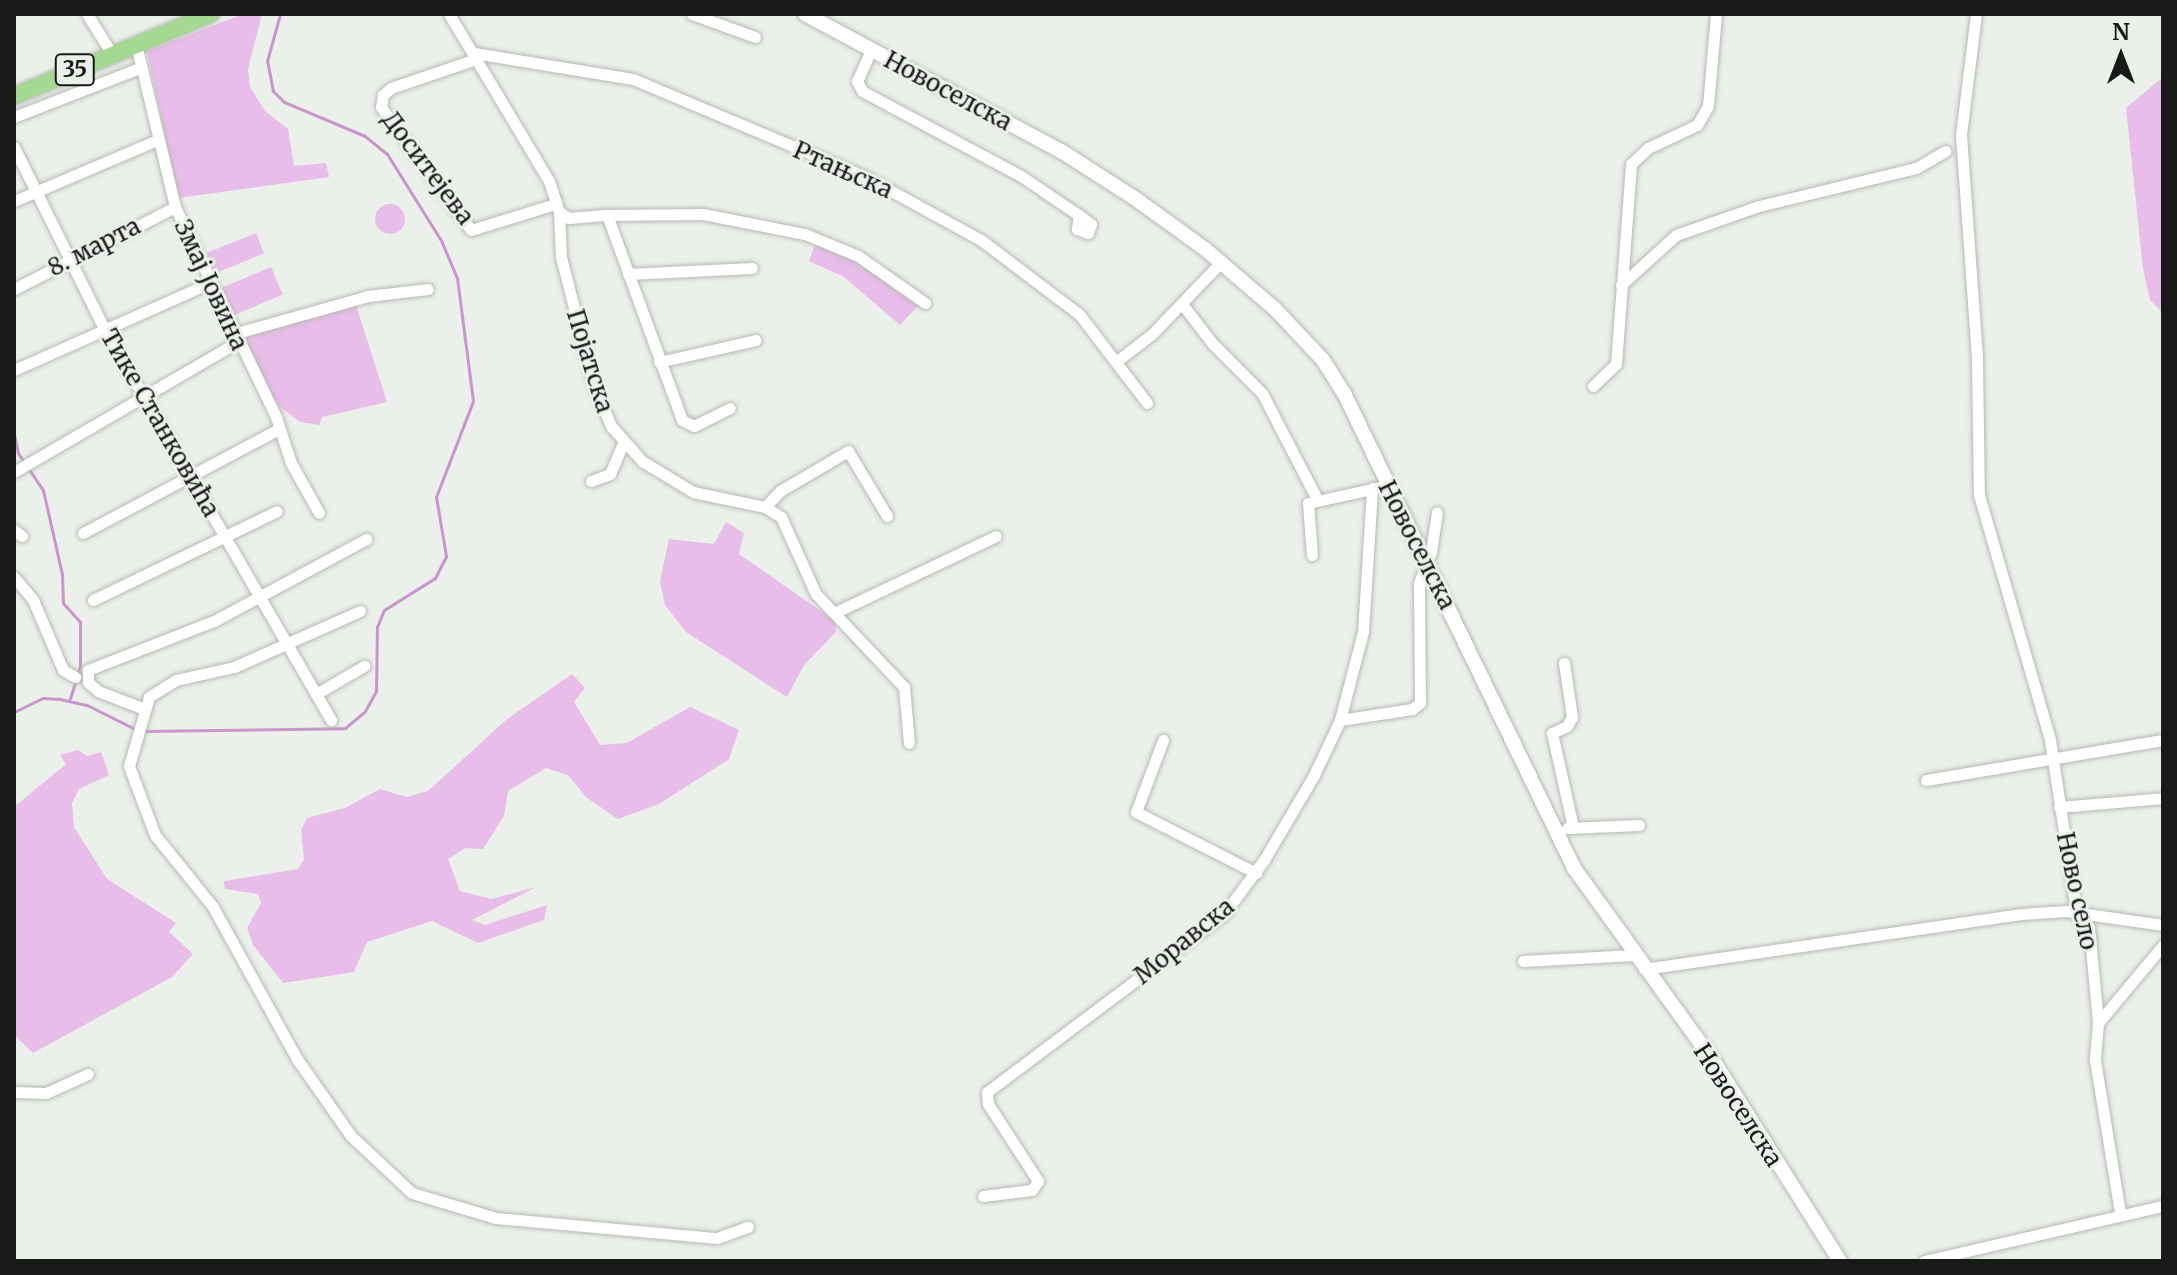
<!DOCTYPE html>
<meta charset="utf-8">
<style>
body{margin:0}
#map{position:relative;width:2177px;height:1275px;overflow:hidden;background:#ebf0ea;font-family:Merriweather,serif}
div>[style]{position:absolute}
[style*='--x']{left:calc(var(--x)*1px);top:calc(var(--y)*1px);width:calc(var(--w)*1px);rotate:calc(var(--a)*1deg)}
.green>*{inset:0;background:#e8bde9;transform-origin:0 0}
.round{border-radius:50%}
.stream>*{height:3px;margin:-1.5px;padding:0 1.5px;transform-origin:1.5px;border-radius:1.5px;background:#c896ca}
.roads{filter:drop-shadow(0 0 2px #b5bab3) drop-shadow(0 0 2px #b5bab3)}
.street>*{height:11px;margin:-5.5px;padding:0 5.5px;transform-origin:5.5px;border-radius:5.5px;background:#fff}
.secondary>*{height:14px;margin:-7px;padding:0 7px;transform-origin:7px;border-radius:7px;background:#fff}
.primary>*{height:16px;margin:-8px;padding:0 8px;transform-origin:8px;border-radius:8px;background:#a5d890}
span{translate:-50% -50%;white-space:nowrap;text-align:center;line-height:1.15;-webkit-text-stroke:6px #ebf0ea;paint-order:stroke}
.shield-label span{padding:2px 6px;background:#ebf0ea;border:2px solid;border-radius:6px;-webkit-text-stroke-width:0}
.shield-label{font-size:22px;color:#181a18;font-weight:700}
.street-label{font-size:24px;color:#181a18}
.frame{position:absolute;inset:0;border:16px solid #181a18;pointer-events:none}
.north{position:absolute;left:2081px;top:16px;width:80px;height:80px;-webkit-text-stroke:6px #ebf0ea;paint-order:stroke;rotate:0deg;font-size:22px;font-weight:700;line-height:32px;text-align:center;color:#181a18}
.north::after{content:'';display:block;margin:auto;width:28px;height:36px;background:#181a18;clip-path:polygon(50% 0,100% 100%,50% 72%,0 100%)}
</style>
<div id="map">
<div class="green">
<div style="clip-path:polygon(243px 14px,262px 14px,248px 69px,250px 87px,265px 111px,288px 129px,294px 166px,326px 163px,329px 177px,178px 198px,147px 51px)"></div>
<div style="clip-path:polygon(2163px 77px,2163px 313px,2150px 300px,2143px 269px,2126px 108px)"></div>
<div class="round" style="left:375px;top:204px;width:30px;height:30px"></div>
<div style="left:256px;top:233px;width:22px;height:53px;rotate:68deg"></div>
<div style="clip-path:polygon(816px 243px,855px 259px,918px 306px,900px 325px,844px 277px,809px 261px)"></div>
<div style="left:271px;top:267px;width:30px;height:54px;rotate:67deg"></div>
<div style="clip-path:polygon(356px 305px,387px 402px,322px 417px,319px 425px,300px 422px,271px 400px,243px 342px,248px 333px)"></div>
<div style="clip-path:polygon(726px 522px,744px 533px,739px 554px,835px 621px,836px 632px,804px 665px,787px 697px,686px 632px,665px 605px,660px 581px,669px 539px,714px 544px)"></div>
<div style="clip-path:polygon(572px 674px,585px 688px,574px 702px,600px 745px,627px 743px,690px 707px,739px 730px,729px 759px,659px 804px,618px 819px,587px 798px,568px 775px,546px 768px,508px 791px,504px 816px,483px 849px,465px 848px,448px 859px,460px 891px,491px 899px,536px 887px,472px 920px,485px 925px,547px 905px,544px 920px,478px 943px,432px 921px,367px 942px,354px 972px,283px 983px,253px 945px,247px 928px,261px 903px,258px 894px,225px 889px,224px 881px,298px 869px,304px 859px,301px 830px,307px 818px,345px 808px,380px 789px,407px 797px,428px 791px,506px 720px)"></div>
<div style="clip-path:polygon(78px 750px,87px 756px,101px 752px,109px 775px,79px 789px,72px 803px,74px 827px,107px 879px,176px 923px,169px 932px,193px 954px,172px 977px,33px 1053px,14px 1035px,14px 807px,66px 764px,60px 755px)"></div>
</div>
<div class="stream">
<div style="--x:14;--y:434;--w:19;--a:78"></div>
<div style="--x:18;--y:453;--w:45;--a:56"></div>
<div style="--x:43;--y:490;--w:86;--a:77.3"></div>
<div style="--x:62;--y:574;--w:29;--a:88"></div>
<div style="--x:63;--y:603;--w:25;--a:48"></div>
<div style="--x:80;--y:622;--w:44;--a:90"></div>
<div style="--x:80;--y:666;--w:34;--a:107"></div>
<div style="--x:14;--y:712;--w:32;--a:-26"></div>
<div style="--x:43;--y:698;--w:17;--a:3"></div>
<div style="--x:60;--y:699;--w:28;--a:13"></div>
<div style="--x:87;--y:705;--w:54;--a:26.6"></div>
<div style="--x:142;--y:731;--w:203;--a:-0.8"></div>
<div style="--x:345;--y:728;--w:26;--a:-40"></div>
<div style="--x:365;--y:711;--w:23;--a:-61"></div>
<div style="--x:376;--y:691;--w:64;--a:-89.1"></div>
<div style="--x:377;--y:627;--w:18;--a:-68"></div>
<div style="--x:384;--y:610;--w:60;--a:-32.1"></div>
<div style="--x:435;--y:578;--w:25;--a:-63"></div>
<div style="--x:446;--y:556;--w:60;--a:-99.6"></div>
<div style="--x:436;--y:497;--w:103;--a:-68.9"></div>
<div style="--x:473;--y:401;--w:124;--a:-97.4"></div>
<div style="--x:457;--y:278;--w:39;--a:-113"></div>
<div style="--x:442;--y:242;--w:104;--a:-122"></div>
<div style="--x:387;--y:154;--w:28;--a:-141"></div>
<div style="--x:365;--y:136;--w:88;--a:-157.2"></div>
<div style="--x:284;--y:102;--w:16;--a:-135"></div>
<div style="--x:273;--y:91;--w:31;--a:-101"></div>
<div style="--x:267;--y:61;--w:49;--a:-74.5"></div>
</div>
<div class="roads">
<div class="street">
<div style="--x:87;--y:14;--w:47;--a:58"></div>
<div style="--x:449;--y:14;--w:195;--a:59.1"></div>
<div style="--x:549;--y:181;--w:33;--a:72"></div>
<div style="--x:559;--y:212;--w:45;--a:87.5"></div>
<div style="--x:561;--y:257;--w:130;--a:75.7"></div>
<div style="--x:593;--y:383;--w:47;--a:67.3"></div>
<div style="--x:611;--y:426;--w:47;--a:48.5"></div>
<div style="--x:642;--y:461;--w:60;--a:31.3"></div>
<div style="--x:693;--y:492;--w:74;--a:11.8"></div>
<div style="--x:765;--y:507;--w:19;--a:32"></div>
<div style="--x:781;--y:517;--w:85;--a:65.6"></div>
<div style="--x:816;--y:594;--w:26;--a:47"></div>
<div style="--x:834;--y:613;--w:179;--a:-25.4"></div>
<div style="--x:692;--y:14;--w:67;--a:20.1"></div>
<div style="--x:1976;--y:14;--w:122;--a:97.1"></div>
<div style="--x:1961;--y:135;--w:226;--a:85.9"></div>
<div style="--x:1977;--y:360;--w:135;--a:89.2"></div>
<div style="--x:1979;--y:495;--w:255;--a:73.8"></div>
<div style="--x:2050;--y:740;--w:178;--a:81.3"></div>
<div style="--x:2077;--y:916;--w:16;--a:43"></div>
<div style="--x:2089;--y:927;--w:96;--a:84.6"></div>
<div style="--x:2098;--y:1023;--w:37;--a:95"></div>
<div style="--x:2095;--y:1060;--w:154;--a:80.7"></div>
<div style="--x:136;--y:44;--w:168;--a:76.5"></div>
<div style="--x:175;--y:207;--w:233;--a:64.3"></div>
<div style="--x:276;--y:417;--w:48;--a:71.9"></div>
<div style="--x:291;--y:463;--w:57;--a:60.8"></div>
<div style="--x:871;--y:50;--w:34;--a:114"></div>
<div style="--x:857;--y:81;--w:11;--a:63"></div>
<div style="--x:862;--y:91;--w:180;--a:28.1"></div>
<div style="--x:1021;--y:176;--w:34;--a:34"></div>
<div style="--x:1049;--y:195;--w:36;--a:34"></div>
<div style="--x:1079;--y:215;--w:15;--a:37"></div>
<div style="--x:1091;--y:224;--w:9;--a:108"></div>
<div style="--x:1088;--y:233;--w:12;--a:-160"></div>
<div style="--x:1077;--y:229;--w:14;--a:-82"></div>
<div style="--x:474;--y:53;--w:161;--a:9.3"></div>
<div style="--x:633;--y:79;--w:251;--a:22.8"></div>
<div style="--x:864;--y:176;--w:133;--a:28.7"></div>
<div style="--x:981;--y:240;--w:123;--a:37.1"></div>
<div style="--x:1079;--y:314;--w:112;--a:52.6"></div>
<div style="--x:476;--y:59;--w:90;--a:161.2"></div>
<div style="--x:391;--y:88;--w:11;--a:139"></div>
<div style="--x:383;--y:95;--w:12;--a:99"></div>
<div style="--x:381;--y:107;--w:152;--a:53.8"></div>
<div style="--x:471;--y:230;--w:88;--a:-17.2"></div>
<div style="--x:14;--y:117;--w:137;--a:-21.3"></div>
<div style="--x:14;--y:147;--w:204;--a:63.6"></div>
<div style="--x:105;--y:330;--w:451;--a:59.9"></div>
<div style="--x:14;--y:201;--w:155;--a:-23.1"></div>
<div style="--x:559;--y:212;--w:12;--a:31"></div>
<div style="--x:569;--y:218;--w:38;--a:-5"></div>
<div style="--x:607;--y:215;--w:218;--a:69.9"></div>
<div style="--x:682;--y:420;--w:13;--a:27"></div>
<div style="--x:694;--y:426;--w:40;--a:-26.6"></div>
<div style="--x:607;--y:215;--w:96;--a:-0.6"></div>
<div style="--x:703;--y:214;--w:104;--a:11.1"></div>
<div style="--x:805;--y:234;--w:57;--a:22.5"></div>
<div style="--x:858;--y:256;--w:82;--a:35"></div>
<div style="--x:628;--y:274;--w:124;--a:-2.8"></div>
<div style="--x:1621;--y:285;--w:74;--a:-42.3"></div>
<div style="--x:1676;--y:235;--w:88;--a:-19.3"></div>
<div style="--x:1759;--y:206;--w:162;--a:-13.6"></div>
<div style="--x:1916;--y:168;--w:34;--a:-30"></div>
<div style="--x:14;--y:289;--w:181;--a:-27"></div>
<div style="--x:1182;--y:304;--w:51;--a:52.2"></div>
<div style="--x:1213;--y:344;--w:69;--a:45"></div>
<div style="--x:1262;--y:393;--w:117;--a:62.6"></div>
<div style="--x:233;--y:334;--w:140;--a:-15.7"></div>
<div style="--x:368;--y:296;--w:60;--a:-6.7"></div>
<div style="--x:1117;--y:361;--w:44;--a:-37.6"></div>
<div style="--x:1152;--y:334;--w:98;--a:-46.2"></div>
<div style="--x:659;--y:362;--w:99;--a:-12.8"></div>
<div style="--x:14;--y:370;--w:214;--a:-24"></div>
<div style="--x:1593;--y:386;--w:32;--a:-44"></div>
<div style="--x:1616;--y:364;--w:201;--a:-85.7"></div>
<div style="--x:1631;--y:164;--w:23;--a:-43"></div>
<div style="--x:1648;--y:148;--w:54;--a:-25.1"></div>
<div style="--x:1697;--y:125;--w:22;--a:-60"></div>
<div style="--x:1708;--y:106;--w:92;--a:-85"></div>
<div style="--x:14;--y:472;--w:258;--a:-30.2"></div>
<div style="--x:591;--y:481;--w:20;--a:-20"></div>
<div style="--x:610;--y:474;--w:34;--a:-67"></div>
<div style="--x:765;--y:507;--w:22;--a:-47"></div>
<div style="--x:780;--y:491;--w:79;--a:-30.5"></div>
<div style="--x:848;--y:451;--w:76;--a:59"></div>
<div style="--x:14;--y:530;--w:10;--a:37"></div>
<div style="--x:83;--y:533;--w:222;--a:-28"></div>
<div style="--x:1312;--y:555;--w:52;--a:-94.4"></div>
<div style="--x:1308;--y:503;--w:80;--a:-12.3"></div>
<div style="--x:14;--y:577;--w:30;--a:50"></div>
<div style="--x:33;--y:600;--w:76;--a:66.8"></div>
<div style="--x:63;--y:670;--w:14;--a:30"></div>
<div style="--x:93;--y:600;--w:204;--a:-25.8"></div>
<div style="--x:360;--y:611;--w:138;--a:156"></div>
<div style="--x:234;--y:667;--w:59;--a:167.4"></div>
<div style="--x:176;--y:680;--w:32;--a:148"></div>
<div style="--x:149;--y:697;--w:72;--a:106.2"></div>
<div style="--x:129;--y:766;--w:74;--a:69.4"></div>
<div style="--x:155;--y:835;--w:92;--a:51.1"></div>
<div style="--x:213;--y:907;--w:174;--a:61.1"></div>
<div style="--x:297;--y:1059;--w:94;--a:55"></div>
<div style="--x:351;--y:1136;--w:83;--a:43.1"></div>
<div style="--x:412;--y:1193;--w:88;--a:16.6"></div>
<div style="--x:496;--y:1218;--w:222;--a:5.2"></div>
<div style="--x:717;--y:1238;--w:33;--a:-20"></div>
<div style="--x:834;--y:613;--w:102;--a:46.6"></div>
<div style="--x:904;--y:687;--w:56;--a:84.9"></div>
<div style="--x:1564;--y:663;--w:55;--a:81.6"></div>
<div style="--x:1572;--y:717;--w:10;--a:119"></div>
<div style="--x:1567;--y:726;--w:17;--a:155"></div>
<div style="--x:1552;--y:733;--w:96;--a:77.4"></div>
<div style="--x:316;--y:694;--w:56;--a:-30.3"></div>
<div style="--x:142;--y:708;--w:47;--a:-158.9"></div>
<div style="--x:98;--y:691;--w:13;--a:-138"></div>
<div style="--x:88;--y:682;--w:12;--a:-90"></div>
<div style="--x:88;--y:670;--w:135;--a:-21.3"></div>
<div style="--x:214;--y:621;--w:173;--a:-28.3"></div>
<div style="--x:1340;--y:720;--w:73;--a:-8.7"></div>
<div style="--x:1412;--y:709;--w:10;--a:-37"></div>
<div style="--x:1420;--y:703;--w:120;--a:-90.5"></div>
<div style="--x:1419;--y:583;--w:33;--a:-69"></div>
<div style="--x:1431;--y:552;--w:40;--a:-81.5"></div>
<div style="--x:1163;--y:740;--w:77;--a:110.6"></div>
<div style="--x:1136;--y:812;--w:135;--a:26.9"></div>
<div style="--x:1926;--y:780;--w:240;--a:-9.6"></div>
<div style="--x:2059;--y:807;--w:104;--a:-4.9"></div>
<div style="--x:1567;--y:828;--w:72;--a:-2.4"></div>
<div style="--x:1523;--y:961;--w:111;--a:-3.1"></div>
<div style="--x:1644;--y:969;--w:381;--a:-8.3"></div>
<div style="--x:2021;--y:914;--w:45;--a:-3.8"></div>
<div style="--x:2066;--y:911;--w:98;--a:8.2"></div>
<div style="--x:2098;--y:1023;--w:102;--a:-50.2"></div>
<div style="--x:14;--y:1092;--w:32;--a:2"></div>
<div style="--x:46;--y:1093;--w:46;--a:-24.3"></div>
<div style="--x:983;--y:1196;--w:49;--a:-7"></div>
<div style="--x:1032;--y:1190;--w:11;--a:-56"></div>
<div style="--x:1038;--y:1181;--w:92;--a:-123"></div>
<div style="--x:988;--y:1104;--w:12;--a:-95"></div>
<div style="--x:987;--y:1092;--w:296;--a:-36.9"></div>
<div style="--x:1224;--y:914;--w:67;--a:-53.5"></div>
<div style="--x:1264;--y:860;--w:99;--a:-59.5"></div>
<div style="--x:1314;--y:775;--w:61;--a:-64.7"></div>
<div style="--x:1340;--y:720;--w:91;--a:-75.4"></div>
<div style="--x:1363;--y:632;--w:144;--a:-86.4"></div>
<div style="--x:1924;--y:1261;--w:245;--a:-13"></div>
</div>
<div class="secondary">
<div style="--x:805;--y:14;--w:290;--a:28.2"></div>
<div style="--x:1061;--y:151;--w:85;--a:32.6"></div>
<div style="--x:1133;--y:197;--w:89;--a:35.8"></div>
<div style="--x:1205;--y:249;--w:92;--a:40.6"></div>
<div style="--x:1275;--y:309;--w:70;--a:46.7"></div>
<div style="--x:1323;--y:360;--w:39;--a:58"></div>
<div style="--x:1344;--y:393;--w:528;--a:64.16"></div>
<div style="--x:1574;--y:868;--w:243;--a:54.2"></div>
<div style="--x:1716;--y:1065;--w:232;--a:57.7"></div>
</div>
<div class="primary">
<div style="--x:14;--y:96;--w:213;--a:-22.6"></div>
</div>
</div>
<div class="shield-label">
<span style="left:75px;top:70px">35</span>
</div>
<div class="street-label">
<span style="left:948px;top:91px;rotate:28deg">Новоселска</span>
<span style="left:428px;top:168px;rotate:53deg">Доситејева</span>
<span style="left:843px;top:170px;rotate:24deg">Ртањска</span>
<span style="left:94px;top:247px;rotate:-27deg">8. марта</span>
<span style="left:211px;top:285px;rotate:65deg">Змај Јовина</span>
<span style="left:590px;top:361px;rotate:73deg">Појатска</span>
<span style="left:160px;top:423px;rotate:60deg">Тике Станковића</span>
<span style="left:1417px;top:545px;rotate:63deg">Новоселска</span>
<span style="left:2077px;top:891px;rotate:78deg">Ново село</span>
<span style="left:1184px;top:941px;rotate:-39deg">Моравска</span>
<span style="left:1738px;top:1105px;rotate:57deg">Новоселска</span>
</div>
<div class="frame"></div>
<div class="north">N</div>
</div>
